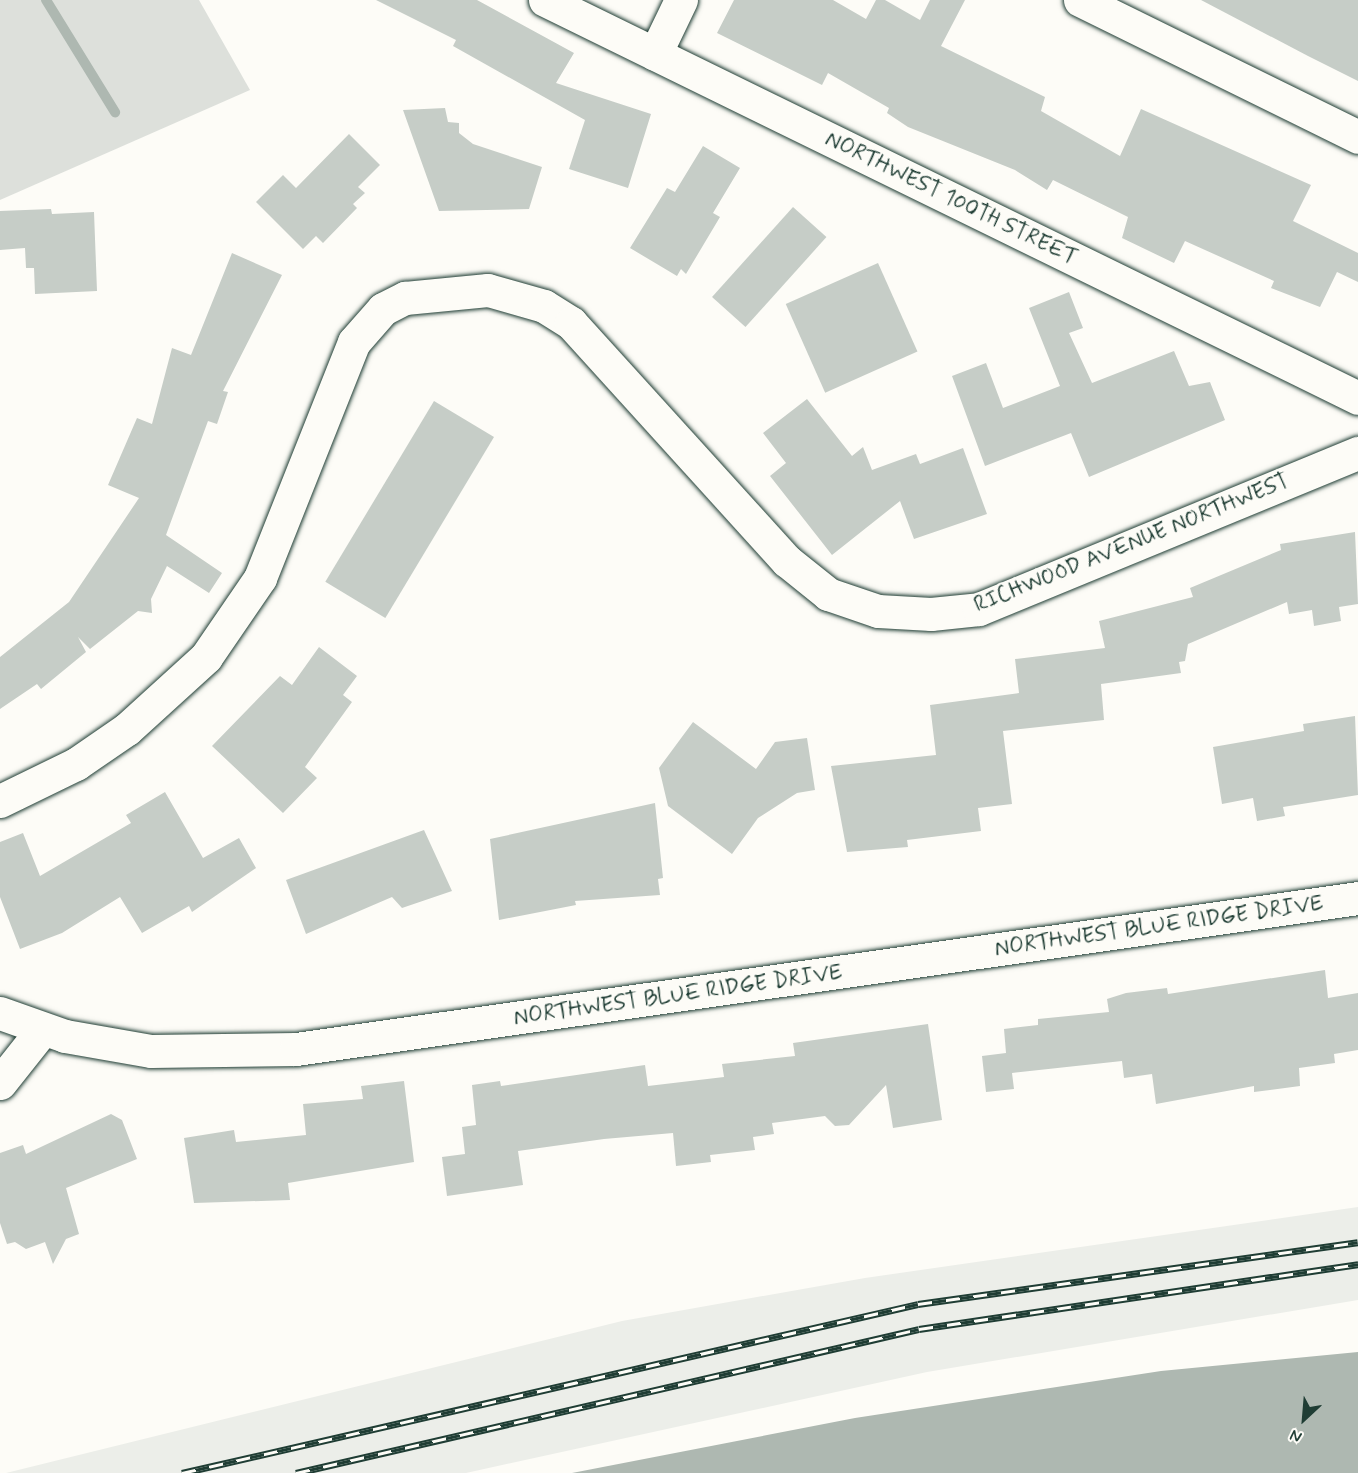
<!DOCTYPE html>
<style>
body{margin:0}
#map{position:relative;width:1358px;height:1473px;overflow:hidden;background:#fdfcf7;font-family:Mynerve,sans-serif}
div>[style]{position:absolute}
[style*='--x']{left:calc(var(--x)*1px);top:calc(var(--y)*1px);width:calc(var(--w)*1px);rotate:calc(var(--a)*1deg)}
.built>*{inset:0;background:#eceee9}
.green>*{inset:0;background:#dde0db}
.water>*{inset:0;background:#aeb8b1}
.stream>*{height:10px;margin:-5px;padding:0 5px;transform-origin:5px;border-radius:5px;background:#aeb8b1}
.building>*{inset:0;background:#c6cdc7;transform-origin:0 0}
.roads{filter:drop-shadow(0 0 2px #1f3d34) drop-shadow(0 0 2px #1f3d34)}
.street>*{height:33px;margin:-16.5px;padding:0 16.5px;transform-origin:16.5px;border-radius:16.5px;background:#fdfcf7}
.rail>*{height:7px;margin-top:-3.5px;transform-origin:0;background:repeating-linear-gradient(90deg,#fdfcf7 0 14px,#1f3d34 0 28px);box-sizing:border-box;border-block:2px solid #1f3d34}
span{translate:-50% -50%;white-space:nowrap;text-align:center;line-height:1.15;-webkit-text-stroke:4.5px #fdfcf7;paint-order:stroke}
.street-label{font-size:22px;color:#1f3d34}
.north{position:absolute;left:1274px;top:1389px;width:60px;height:60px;-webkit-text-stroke:4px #fdfcf7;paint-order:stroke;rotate:206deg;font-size:16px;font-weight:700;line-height:24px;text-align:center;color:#1f3d34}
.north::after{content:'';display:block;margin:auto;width:21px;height:27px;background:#1f3d34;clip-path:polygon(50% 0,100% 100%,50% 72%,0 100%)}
</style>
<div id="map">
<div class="built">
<div style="clip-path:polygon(1358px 1207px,1358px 1300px,927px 1372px,466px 1473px,6px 1473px,622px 1321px,865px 1278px)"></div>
</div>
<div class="green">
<div style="clip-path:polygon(0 0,199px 0,250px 90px,0 200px)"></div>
</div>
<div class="water">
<div style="clip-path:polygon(1358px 1352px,1358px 1473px,572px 1473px,855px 1418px,1161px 1371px)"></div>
</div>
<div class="stream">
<div style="--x:46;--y:0;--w:132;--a:58.4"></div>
</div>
<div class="building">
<div style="clip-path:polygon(376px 0,477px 0,574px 53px,556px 83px,651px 114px,628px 188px,569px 169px,585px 120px,453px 46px,456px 40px)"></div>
<div style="clip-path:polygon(734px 0,833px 0,866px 19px,876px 0,885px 0,920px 20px,930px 0,965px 0,941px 46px,1045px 97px,1041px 111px,1120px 156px,1141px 109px,1311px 185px,1293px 221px,1358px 253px,1358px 282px,1337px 272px,1320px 307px,1271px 288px,1274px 281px,1185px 241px,1174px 263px,1122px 238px,1128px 217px,1053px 180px,1047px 190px,1015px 170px,908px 127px,887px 113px,889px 108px,828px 73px,822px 85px,717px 33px)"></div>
<div style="clip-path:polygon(1201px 0,1358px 0,1358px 81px,1308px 56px)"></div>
<div style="clip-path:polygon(445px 108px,448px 122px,459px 123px,459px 133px,473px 144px,542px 167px,529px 209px,439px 211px,403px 110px)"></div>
<div style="clip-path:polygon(349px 134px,380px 165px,358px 187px,365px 193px,353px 204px,357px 208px,323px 243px,316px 236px,303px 249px,256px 202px,283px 175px,296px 188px)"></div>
<div style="clip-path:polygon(703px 146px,740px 168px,713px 213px,720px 217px,686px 274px,681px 269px,677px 276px,630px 248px,667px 188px,675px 192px)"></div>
<div style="left:793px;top:207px;width:45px;height:121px;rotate:42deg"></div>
<div style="clip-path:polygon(51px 209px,52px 214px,94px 212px,97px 291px,35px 294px,34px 268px,26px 268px,25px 248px,0 250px,0 211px)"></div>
<div style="clip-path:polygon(232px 253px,282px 275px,223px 391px,228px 392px,217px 424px,208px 421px,166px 535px,222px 573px,209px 593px,167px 566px,151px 599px,152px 613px,138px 611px,90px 649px,78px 637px,86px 652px,41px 689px,37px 684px,0 709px,0 657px,69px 602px,139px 498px,108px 485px,137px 418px,152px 424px,172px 348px,191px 355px)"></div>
<div style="left:878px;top:263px;width:97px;height:101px;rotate:66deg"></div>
<div style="clip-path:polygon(1069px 292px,1083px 328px,1069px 333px,1092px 383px,1174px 351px,1189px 386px,1210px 382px,1225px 420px,1089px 477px,1071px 433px,985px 466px,952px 376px,986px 363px,1003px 408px,1060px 386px,1029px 308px)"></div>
<div style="clip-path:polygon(807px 399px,852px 456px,863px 447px,872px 470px,916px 454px,920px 464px,963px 448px,987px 514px,914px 539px,900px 501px,832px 555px,770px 476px,786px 463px,763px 433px)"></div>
<div style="left:434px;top:401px;width:70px;height:211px;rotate:31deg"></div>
<div style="clip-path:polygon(1355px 532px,1358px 604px,1339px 607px,1341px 621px,1314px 626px,1312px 610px,1289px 614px,1287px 602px,1188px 644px,1185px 661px,1179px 662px,1181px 673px,1101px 684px,1104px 720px,1003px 731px,1012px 804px,978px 808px,981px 831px,907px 840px,908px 847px,847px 852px,831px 766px,936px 755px,930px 705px,1019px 693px,1015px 659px,1105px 648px,1099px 621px,1193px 597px,1190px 588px,1281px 550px,1280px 544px)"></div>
<div style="clip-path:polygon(319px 647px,357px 676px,343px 695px,352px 702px,305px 767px,317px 778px,283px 813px,212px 746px,280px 676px,292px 685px)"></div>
<div style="clip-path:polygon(1355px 716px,1358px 795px,1283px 807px,1285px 816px,1257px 821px,1253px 798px,1222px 804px,1213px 747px,1304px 731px,1303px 724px)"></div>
<div style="clip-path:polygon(693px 722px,756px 769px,775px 742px,807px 738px,815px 790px,797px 793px,758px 818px,732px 854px,668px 806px,659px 768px)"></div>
<div style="clip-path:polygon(165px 792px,203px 858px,239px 838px,256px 868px,192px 912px,189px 906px,142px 933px,120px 897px,62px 933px,20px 949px,0 897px,0 842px,23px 833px,40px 876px,131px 823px,126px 815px)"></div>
<div style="clip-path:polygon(655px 803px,663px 878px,658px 879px,660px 895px,575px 901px,576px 905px,499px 920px,490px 839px)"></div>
<div style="clip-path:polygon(424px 830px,452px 891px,402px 908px,392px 897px,306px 934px,286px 880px)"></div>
<div style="clip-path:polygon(1325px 970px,1328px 998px,1358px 993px,1358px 1050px,1334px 1054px,1335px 1063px,1299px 1068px,1300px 1086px,1254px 1092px,1254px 1086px,1156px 1104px,1152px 1074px,1124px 1078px,1122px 1061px,1012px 1073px,1014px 1089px,986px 1092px,982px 1056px,1006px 1053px,1004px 1029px,1038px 1025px,1038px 1019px,1109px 1012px,1107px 999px,1126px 993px,1167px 988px,1168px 994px)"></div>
<div style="clip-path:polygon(928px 1024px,942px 1120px,893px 1128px,886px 1085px,849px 1125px,835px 1126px,825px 1116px,772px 1123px,774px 1134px,753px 1137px,755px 1150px,710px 1155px,711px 1162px,676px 1166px,673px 1133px,604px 1139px,518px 1151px,523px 1185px,447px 1196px,442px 1157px,465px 1154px,462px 1127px,476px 1125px,472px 1085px,500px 1081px,501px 1086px,645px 1065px,648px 1086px,724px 1077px,722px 1064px,795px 1056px,793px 1043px)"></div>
<div style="clip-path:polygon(404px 1081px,414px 1162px,288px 1183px,290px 1200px,194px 1203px,184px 1138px,234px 1130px,236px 1142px,306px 1135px,303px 1104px,363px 1099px,361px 1086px)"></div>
<div style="clip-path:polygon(111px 1114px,122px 1120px,137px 1159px,66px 1188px,79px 1234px,66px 1239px,53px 1264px,45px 1242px,26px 1249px,15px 1242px,7px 1244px,0 1223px,0 1153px,23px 1145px,26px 1154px)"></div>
</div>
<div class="roads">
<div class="street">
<div style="--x:545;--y:0;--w:905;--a:26.08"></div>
<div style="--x:1080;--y:0;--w:310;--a:26.2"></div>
<div style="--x:655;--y:54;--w:60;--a:-64.3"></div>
<div style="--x:0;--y:801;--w:85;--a:-26"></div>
<div style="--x:76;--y:764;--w:62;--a:-34.5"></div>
<div style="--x:127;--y:729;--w:107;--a:-42.3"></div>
<div style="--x:206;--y:657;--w:96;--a:-55.6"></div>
<div style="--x:260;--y:578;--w:254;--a:-68.3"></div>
<div style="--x:354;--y:342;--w:44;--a:-48.7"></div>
<div style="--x:383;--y:309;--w:25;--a:-27"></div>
<div style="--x:405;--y:298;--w:83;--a:-5.5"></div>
<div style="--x:488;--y:290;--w:58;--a:15.9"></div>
<div style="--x:544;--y:306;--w:32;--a:32"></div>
<div style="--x:571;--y:323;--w:321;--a:47.8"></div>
<div style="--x:787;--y:561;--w:53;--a:38.8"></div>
<div style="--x:828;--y:594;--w:53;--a:18.8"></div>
<div style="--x:878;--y:611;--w:53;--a:3.2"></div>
<div style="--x:931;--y:614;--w:48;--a:-5.9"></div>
<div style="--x:979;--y:609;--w:410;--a:-22.4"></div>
<div style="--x:0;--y:1013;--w:69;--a:19.5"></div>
<div style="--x:65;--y:1036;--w:87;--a:9.9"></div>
<div style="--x:151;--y:1051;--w:145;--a:-0.8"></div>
<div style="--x:296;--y:1049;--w:1073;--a:-8.09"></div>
<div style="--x:0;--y:1083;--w:68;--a:-51.6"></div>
</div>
</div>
<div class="rail">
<div style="--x:182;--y:1473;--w:755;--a:-12.93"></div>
<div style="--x:918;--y:1304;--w:444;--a:-8"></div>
<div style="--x:296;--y:1473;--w:639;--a:-13.01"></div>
<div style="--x:919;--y:1329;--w:444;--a:-8.4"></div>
</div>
<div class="street-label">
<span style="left:951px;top:199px;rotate:26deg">NORTHWEST 100TH STREET</span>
<span style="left:1132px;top:544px;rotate:-22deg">RICHWOOD AVENUE NORTHWEST</span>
<span style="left:1159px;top:927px;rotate:-8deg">NORTHWEST BLUE RIDGE DRIVE</span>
<span style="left:678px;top:996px;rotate:-8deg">NORTHWEST BLUE RIDGE DRIVE</span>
</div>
<div class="north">N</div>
</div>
